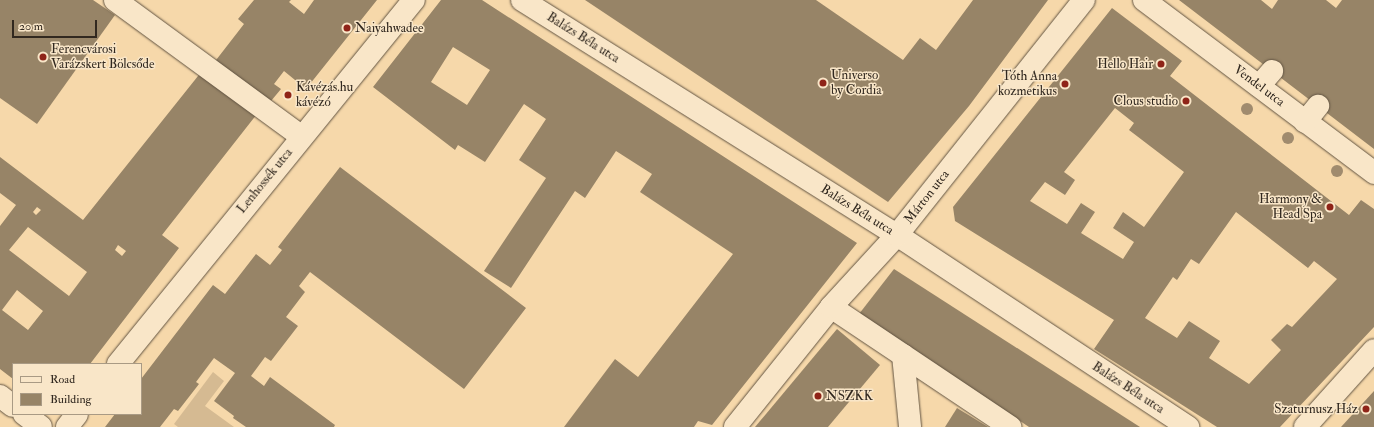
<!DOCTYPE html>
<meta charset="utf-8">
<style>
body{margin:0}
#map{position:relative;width:1374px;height:427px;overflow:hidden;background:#f6d8aa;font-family:"IM FELL Double Pica",serif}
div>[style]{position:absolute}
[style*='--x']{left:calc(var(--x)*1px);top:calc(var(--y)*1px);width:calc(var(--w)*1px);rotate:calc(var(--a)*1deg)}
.green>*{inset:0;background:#d5ba92}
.building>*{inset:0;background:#978467}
.roads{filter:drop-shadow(0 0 1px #625442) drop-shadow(0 0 1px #625442)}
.minor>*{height:22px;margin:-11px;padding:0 11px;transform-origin:11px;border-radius:11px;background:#f9e6c8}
.trees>*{width:12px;height:12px;margin:-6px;border-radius:50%;background:#a08b6e}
.dots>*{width:11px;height:11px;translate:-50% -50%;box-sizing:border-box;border:2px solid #f9e6c8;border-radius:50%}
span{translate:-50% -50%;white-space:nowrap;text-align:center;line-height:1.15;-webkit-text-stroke:3px #f9e6c8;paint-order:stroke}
.poi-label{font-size:13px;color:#31281f}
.left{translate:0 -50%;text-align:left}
.right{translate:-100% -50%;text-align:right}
.street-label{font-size:13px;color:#31281f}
.legend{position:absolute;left:12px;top:363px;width:130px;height:52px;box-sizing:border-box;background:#f9e6c8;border:1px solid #a99a84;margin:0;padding:5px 7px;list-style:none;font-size:12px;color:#31281f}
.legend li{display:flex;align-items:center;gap:8px;height:20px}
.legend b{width:20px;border:1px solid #a99a84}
.scale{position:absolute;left:12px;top:20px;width:85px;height:18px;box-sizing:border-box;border:2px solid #31281f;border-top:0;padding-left:5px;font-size:12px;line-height:14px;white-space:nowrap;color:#31281f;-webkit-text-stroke:3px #f9e6c8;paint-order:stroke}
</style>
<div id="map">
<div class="green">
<div style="clip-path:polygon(213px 372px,224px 381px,205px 406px,234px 427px,178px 427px,174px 424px)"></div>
</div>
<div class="building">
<div style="clip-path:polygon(0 0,93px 0,115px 15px,37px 124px,0 98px)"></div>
<div style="clip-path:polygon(254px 0,291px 0,289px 2px,304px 14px,314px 0,377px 0,306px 89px,284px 71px,274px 84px,281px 89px,266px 107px,213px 64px,244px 24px,238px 19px)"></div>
<div style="clip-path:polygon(evenodd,441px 0,482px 0,857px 243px,712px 425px,698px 421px,694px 427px,564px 427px,615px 359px,638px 377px,733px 254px,640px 192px,652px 174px,616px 151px,585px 198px,575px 191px,511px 288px,484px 271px,546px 178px,519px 160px,546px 119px,524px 104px,485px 162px,458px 145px,455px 150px,373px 87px,441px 0,453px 47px,490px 70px,467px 105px,431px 82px,453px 47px)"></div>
<div style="clip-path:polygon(585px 0,816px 0,903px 60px,920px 38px,936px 50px,973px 0,1048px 0,969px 106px,888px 202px)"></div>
<div style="clip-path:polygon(1179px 0,1261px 0,1272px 9px,1278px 0,1326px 0,1336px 8px,1342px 0,1374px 0,1374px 149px)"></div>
<div style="clip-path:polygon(evenodd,1112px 8px,1182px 61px,1170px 76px,1349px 215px,1361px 200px,1374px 209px,1374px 327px,1280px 427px,1217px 427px,1094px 349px,1114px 320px,955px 221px,953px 207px,1112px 8px,1115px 108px,1134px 123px,1129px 130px,1184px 172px,1144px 227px,1123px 212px,1113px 228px,1134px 242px,1123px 259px,1081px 233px,1095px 212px,1081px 203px,1067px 224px,1030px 201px,1045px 182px,1065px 195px,1075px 180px,1064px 172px,1115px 108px,1112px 8px,1236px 212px,1308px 268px,1314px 261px,1337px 279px,1292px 327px,1287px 324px,1271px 340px,1281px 350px,1249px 384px,1209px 358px,1220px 341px,1203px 330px,1189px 321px,1177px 338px,1145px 318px,1173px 277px,1177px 280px,1191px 259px,1199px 264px,1236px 212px)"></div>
<div style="clip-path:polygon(evenodd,202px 71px,257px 114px,162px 235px,179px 248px,90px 364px,13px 364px,13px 379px,0 369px,0 226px,16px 205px,0 193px,0 157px,83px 220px,202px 71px,37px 207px,41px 210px,36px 215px,33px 212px,37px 207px,202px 71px,28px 227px,87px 272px,69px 296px,9px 250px,28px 227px,202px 71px,118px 245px,126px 251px,122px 256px,115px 250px,118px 245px,202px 71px,17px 290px,43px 311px,28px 330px,2px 310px,17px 290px)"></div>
<div style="clip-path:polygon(340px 167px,526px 308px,464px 389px,310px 272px,299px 286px,305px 292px,286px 317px,298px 326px,271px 361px,265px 357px,251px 376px,264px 386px,270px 377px,335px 425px,334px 427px,246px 427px,233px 418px,234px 416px,214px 401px,235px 373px,214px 358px,196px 382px,199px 384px,178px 411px,174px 409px,160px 427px,105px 427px,115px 414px,141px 414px,141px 379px,213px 285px,225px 294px,256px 254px,270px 265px,282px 250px,278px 247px)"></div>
<div style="clip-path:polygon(894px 269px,1140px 427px,1029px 427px,859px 314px)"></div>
<div style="clip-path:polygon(837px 329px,880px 365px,828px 427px,755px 427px)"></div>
<div style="clip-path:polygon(1374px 391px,1374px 427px,1341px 427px)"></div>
<div style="clip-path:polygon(957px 408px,988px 427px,945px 427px)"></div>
</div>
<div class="roads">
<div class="minor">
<div style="--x:115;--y:0;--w:230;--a:36.2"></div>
<div style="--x:522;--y:0;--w:443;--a:32.1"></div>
<div style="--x:897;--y:235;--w:349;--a:33.4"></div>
<div style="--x:1144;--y:0;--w:288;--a:36.9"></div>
<div style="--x:1259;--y:86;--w:20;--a:-49"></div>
<div style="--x:1305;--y:122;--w:21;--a:-51"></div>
<div style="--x:831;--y:307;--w:216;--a:33.8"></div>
<div style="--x:903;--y:355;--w:72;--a:84.4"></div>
<div style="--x:118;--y:364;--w:469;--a:-50.9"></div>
<div style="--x:0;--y:396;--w:16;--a:38"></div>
<div style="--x:24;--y:414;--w:21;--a:37"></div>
<div style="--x:67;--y:427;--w:16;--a:-52"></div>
<div style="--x:735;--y:427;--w:154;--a:-51.3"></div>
<div style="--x:831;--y:307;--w:98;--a:-47.5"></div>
<div style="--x:897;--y:235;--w:300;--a:-51.5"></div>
<div style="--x:1305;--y:427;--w:103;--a:-48.1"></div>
</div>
</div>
<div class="trees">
<div style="left:1247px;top:109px"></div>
<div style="left:1288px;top:138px"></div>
<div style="left:1337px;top:171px"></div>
</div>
<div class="dots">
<div style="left:347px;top:28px;background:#8f2418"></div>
<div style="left:43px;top:57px;background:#8f2418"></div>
<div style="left:1161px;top:64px;background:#8f2418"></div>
<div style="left:823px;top:83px;background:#8f2418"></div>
<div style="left:1065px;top:84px;background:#8f2418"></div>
<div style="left:288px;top:95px;background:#8f2418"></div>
<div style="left:1186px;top:101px;background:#8f2418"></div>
<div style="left:1330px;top:207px;background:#8f2418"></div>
<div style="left:818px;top:396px;background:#8f2418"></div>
<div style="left:1366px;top:409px;background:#8f2418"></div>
</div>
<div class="poi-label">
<span class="left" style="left:355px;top:28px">Naiyahwadee</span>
<span class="left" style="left:51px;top:57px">Ferencvárosi<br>Varázskert Bölcsőde</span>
<span class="right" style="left:1153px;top:64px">Hello Hair</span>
<span class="left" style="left:831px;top:83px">Universo<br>by Cordia</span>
<span class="right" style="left:1057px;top:84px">Tóth Anna<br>kozmetikus</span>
<span class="left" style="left:296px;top:95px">Kávézás.hu<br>kávézó</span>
<span class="right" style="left:1178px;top:101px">Clous studio</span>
<span class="right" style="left:1322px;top:207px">Harmony &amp;<br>Head Spa</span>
<span class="left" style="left:826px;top:396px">NSZKK</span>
<span class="right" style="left:1358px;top:409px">Szaturnusz Ház</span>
</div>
<div class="street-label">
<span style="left:583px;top:38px;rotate:32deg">Balázs Béla utca</span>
<span style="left:1259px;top:86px;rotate:37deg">Vendel utca</span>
<span style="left:265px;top:181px;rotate:-51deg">Lenhossék utca</span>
<span style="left:927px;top:197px;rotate:-52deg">Márton utca</span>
<span style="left:857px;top:210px;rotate:32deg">Balázs Béla utca</span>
<span style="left:1128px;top:388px;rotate:33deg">Balázs Béla utca</span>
</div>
<ul class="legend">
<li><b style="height:5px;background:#f9e6c8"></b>Road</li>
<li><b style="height:11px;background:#978467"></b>Building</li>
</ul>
<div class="scale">20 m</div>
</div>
